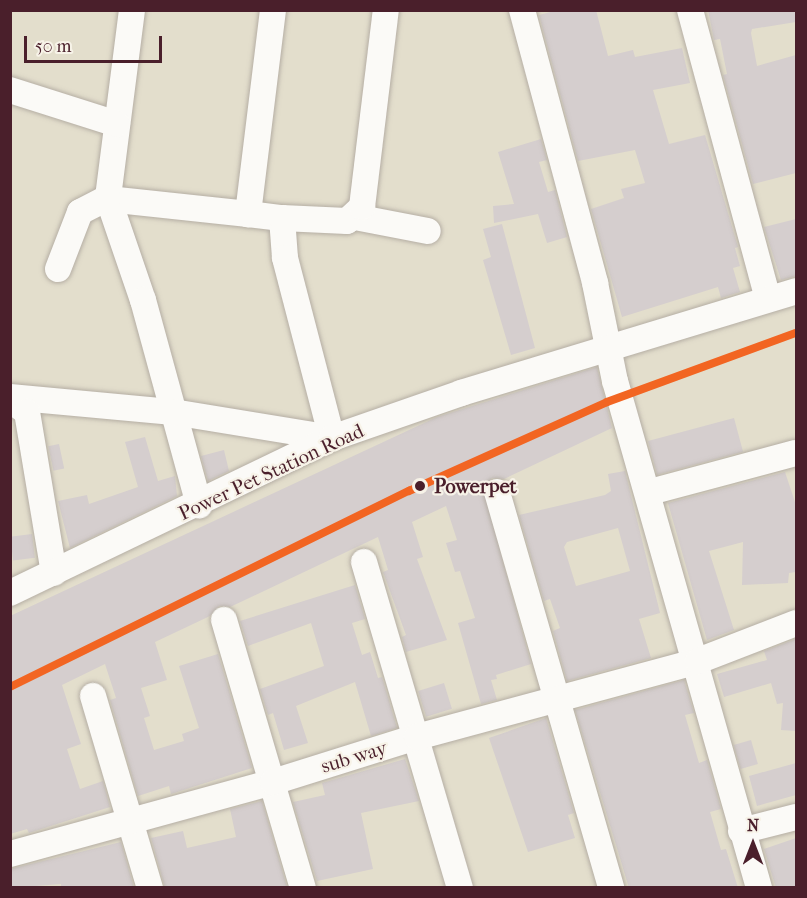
<!DOCTYPE html>
<style>
body{margin:0}
#map{position:relative;width:807px;height:898px;overflow:hidden;background:#e3decc;font-family:"IM FELL French Canon",serif}
div>[style]{position:absolute}
[style*='--x']{left:calc(var(--x)*1px);top:calc(var(--y)*1px);width:calc(var(--w)*1px);rotate:calc(var(--a)*1deg)}
.building>*{inset:0;background:#d5cece;transform-origin:0 0}
.roads{filter:drop-shadow(0 0 2px #b5aea4) drop-shadow(0 0 2px #b5aea4)}
.minor>*{height:26px;margin:-13px;padding:0 13px;transform-origin:13px;border-radius:13px;background:#fbfaf7}
.rail-1>*{height:8px;margin:-4px;padding:0 4px;transform-origin:4px;border-radius:4px;background:#f26522}
.dots>*{width:16px;height:16px;translate:-50% -50%;box-sizing:border-box;border:3px solid #f7f3e8;border-radius:50%}
span{translate:-50% -50%;white-space:nowrap;text-align:center;line-height:1.15;-webkit-text-stroke:4.5px #f7f3e8;paint-order:stroke}
.street-label{font-size:20px;color:#4a1f2b}
.stop-label{font-size:20px;color:#4a1f2b;font-weight:700}
.left{translate:0 -50%;text-align:left}
.frame{position:absolute;inset:0;border:12px solid #4a1f2b;pointer-events:none}
.north{position:absolute;left:723px;top:814px;width:60px;height:60px;-webkit-text-stroke:4px #f7f3e8;paint-order:stroke;rotate:0deg;font-size:16px;font-weight:700;line-height:24px;text-align:center;color:#4a1f2b}
.north::after{content:'';display:block;margin:auto;width:21px;height:27px;background:#4a1f2b;clip-path:polygon(50% 0,100% 100%,50% 72%,0 100%)}
.scale{position:absolute;left:24px;top:36px;width:138px;height:27px;box-sizing:border-box;border:3px solid #4a1f2b;border-top:0;padding-left:8px;font-size:18px;line-height:21px;white-space:nowrap;color:#4a1f2b;-webkit-text-stroke:4px #f7f3e8;paint-order:stroke}
</style>
<div id="map">
<div class="building">
<div style="clip-path:polygon(558px 10px,596px 10px,608px 56px,633px 50px,635px 57px,682px 48px,690px 83px,653px 90px,669px 144px,705px 135px,738px 247px,735px 248px,740px 266px,733px 268px,740px 292px,721px 298px,718px 287px,622px 317px,591px 209px,624px 198px,621px 189px,645px 183px,635px 150px,578px 161px,539px 15px)"></div>
<div style="clip-path:polygon(708px 10px,796px 10px,796px 22px,752px 29px,751px 33px,757px 66px,796px 55px,796px 173px,753px 184px,723px 75px,727px 74px,720px 39px,714px 40px)"></div>
<div style="clip-path:polygon(541px 139px,547px 160px,539px 162px,548px 192px,555px 190px,567px 237px,547px 243px,538px 214px,494px 223px,493px 206px,514px 204px,498px 152px)"></div>
<div style="clip-path:polygon(796px 219px,796px 276px,781px 280px,764px 227px)"></div>
<div style="clip-path:polygon(502px 224px,535px 348px,511px 355px,483px 260px,491px 257px,483px 229px)"></div>
<div style="clip-path:polygon(597px 367px,612px 428px,504px 479px,492px 478px,483px 488px,531px 664px,496px 675px,497px 679px,491px 680px,497px 700px,481px 704px,458px 623px,475px 618px,460px 571px,455px 572px,446px 543px,457px 540px,446px 506px,412px 522px,423px 557px,417px 559px,447px 640px,406px 652px,402px 637px,406px 635px,383px 572px,388px 570px,378px 537px,230px 607px,219px 606px,210px 616px,155px 642px,167px 680px,141px 688px,150px 716px,144px 718px,154px 750px,184px 741px,182px 734px,199px 728px,179px 666px,218px 654px,252px 768px,171px 794px,169px 786px,138px 796px,110px 700px,116px 698px,105px 664px,62px 685px,81px 744px,67px 749px,80px 789px,103px 781px,110px 807px,29px 833px,27px 829px,10px 834px,10px 616px,437px 417px)"></div>
<div style="left:734px;top:418px;width:35px;height:89px;rotate:75deg"></div>
<div style="clip-path:polygon(145px 437px,158px 481px,175px 476px,177px 496px,70px 548px,58px 501px,87px 495px,89px 504px,138px 487px,125px 442px)"></div>
<div style="left:59px;top:444px;width:25px;height:11px;rotate:78deg"></div>
<div style="clip-path:polygon(224px 450px,229px 471px,208px 481px,201px 456px)"></div>
<div style="clip-path:polygon(evenodd,625px 471px,660px 613px,639px 619px,651px 658px,567px 681px,553px 631px,560px 628px,550px 599px,544px 601px,519px 515px,605px 495px,611px 491px,608px 474px,625px 471px,618px 528px,630px 571px,576px 586px,564px 547px,567px 542px,618px 528px)"></div>
<div style="clip-path:polygon(785px 472px,796px 505px,796px 572px,789px 573px,788px 583px,742px 585px,743px 542px,709px 551px,734px 630px,707px 640px,668px 503px)"></div>
<div style="left:32px;top:534px;width:24px;height:22px;rotate:83deg"></div>
<div style="clip-path:polygon(355px 585px,365px 619px,352px 623px,362px 655px,370px 652px,378px 678px,382px 677px,397px 728px,371px 736px,355px 682px,296px 706px,308px 743px,284px 750px,273px 713px,268px 715px,260px 689px,324px 666px,311px 623px,248px 646px,240px 621px)"></div>
<div style="clip-path:polygon(796px 639px,796px 731px,781px 730px,783px 703px,777px 704px,771px 683px,724px 697px,717px 674px,767px 660px,764px 651px)"></div>
<div style="clip-path:polygon(684px 680px,694px 713px,685px 715px,699px 763px,707px 760px,721px 809px,710px 812px,721px 850px,726px 849px,738px 888px,629px 888px,575px 710px)"></div>
<div style="left:444px;top:683px;width:27px;height:27px;rotate:73deg"></div>
<div style="clip-path:polygon(546px 718px,574px 813px,568px 815px,575px 838px,528px 852px,489px 738px)"></div>
<div style="left:751px;top:740px;width:25px;height:18px;rotate:74deg"></div>
<div style="clip-path:polygon(405px 759px,419px 801px,361px 813px,373px 869px,317px 881px,293px 802px,325px 795px,322px 783px)"></div>
<div style="clip-path:polygon(796px 763px,796px 795px,757px 806px,749px 776px)"></div>
<div style="clip-path:polygon(262px 801px,287px 887px,165px 888px,151px 838px,183px 831px,187px 848px,236px 837px,230px 809px)"></div>
<div style="clip-path:polygon(796px 838px,796px 888px,776px 888px,764px 849px)"></div>
<div style="clip-path:polygon(121px 842px,134px 888px,61px 888px,61px 884px,10px 888px,10px 869px)"></div>
</div>
<div class="roads">
<div class="minor">
<div style="--x:132;--y:10;--w:190;--a:97.3"></div>
<div style="--x:108;--y:198;--w:108;--a:71.1"></div>
<div style="--x:143;--y:300;--w:213;--a:74.7"></div>
<div style="--x:273;--y:10;--w:206;--a:97"></div>
<div style="--x:248;--y:214;--w:34;--a:7"></div>
<div style="--x:282;--y:218;--w:40;--a:85.7"></div>
<div style="--x:285;--y:258;--w:186;--a:75.4"></div>
<div style="--x:522;--y:10;--w:283;--a:75"></div>
<div style="--x:595;--y:283;--w:100;--a:78.5"></div>
<div style="--x:615;--y:381;--w:527;--a:74.14"></div>
<div style="--x:690;--y:10;--w:299;--a:74.9"></div>
<div style="--x:10;--y:90;--w:112;--a:17.6"></div>
<div style="--x:108;--y:199;--w:141;--a:6.1"></div>
<div style="--x:355;--y:217;--w:74;--a:10.9"></div>
<div style="--x:282;--y:218;--w:65;--a:2.6"></div>
<div style="--x:347;--y:221;--w:21;--a:-43"></div>
<div style="--x:362;--y:207;--w:198;--a:-83.1"></div>
<div style="--x:58;--y:269;--w:61;--a:-68.9"></div>
<div style="--x:80;--y:212;--w:31;--a:-27"></div>
<div style="--x:10;--y:397;--w:164;--a:5.3"></div>
<div style="--x:173;--y:412;--w:161;--a:9.3"></div>
<div style="--x:10;--y:400;--w:21;--a:35"></div>
<div style="--x:27;--y:412;--w:163;--a:80.5"></div>
<div style="--x:497;--y:492;--w:412;--a:73.9"></div>
<div style="--x:650;--y:492;--w:151;--a:-15"></div>
<div style="--x:364;--y:562;--w:340;--a:73.6"></div>
<div style="--x:10;--y:593;--w:357;--a:-25.7"></div>
<div style="--x:332;--y:438;--w:137;--a:-19.2"></div>
<div style="--x:461;--y:393;--w:350;--a:-16.9"></div>
<div style="--x:224;--y:620;--w:279;--a:73.6"></div>
<div style="--x:93;--y:696;--w:200;--a:73.5"></div>
<div style="--x:741;--y:831;--w:57;--a:-14.3"></div>
<div style="--x:10;--y:854;--w:273;--a:-15.3"></div>
<div style="--x:273;--y:782;--w:151;--a:-17.4"></div>
<div style="--x:417;--y:737;--w:291;--a:-15.1"></div>
<div style="--x:698;--y:661;--w:105;--a:-21.2"></div>
</div>
</div>
<div class="rail-1">
<div style="--x:10;--y:687;--w:445;--a:-26.2"></div>
<div style="--x:409;--y:491;--w:217;--a:-24.2"></div>
<div style="--x:607;--y:402;--w:201;--a:-20.1"></div>
</div>
<div class="dots">
<div style="left:420px;top:486px;background:#4a1f2b"></div>
</div>
<div class="street-label">
<span style="left:271px;top:472px;rotate:-25deg">Power Pet Station Road</span>
<span style="left:354px;top:757px;rotate:-17deg">sub way</span>
</div>
<div class="stop-label">
<span class="left" style="left:434px;top:486px">Powerpet</span>
</div>
<div class="frame"></div>
<div class="north">N</div>
<div class="scale">50 m</div>
</div>
